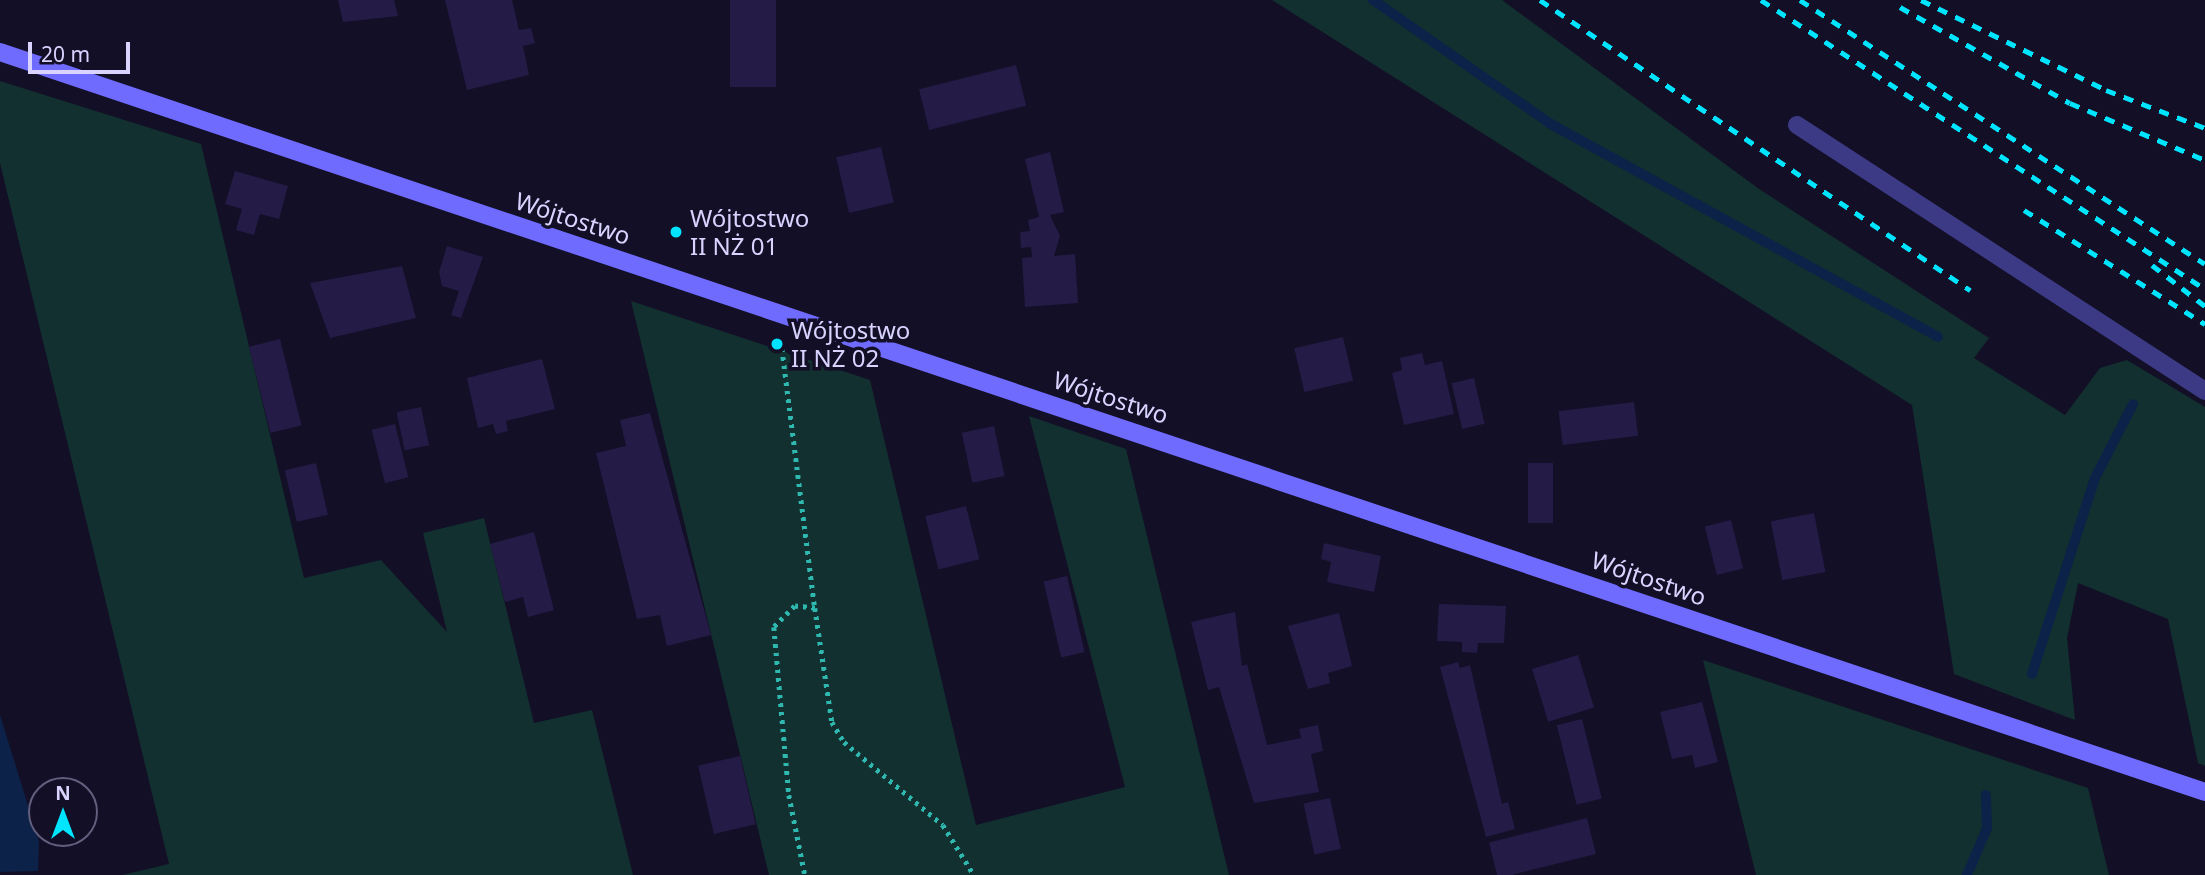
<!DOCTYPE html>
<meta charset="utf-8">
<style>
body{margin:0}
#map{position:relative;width:2205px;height:875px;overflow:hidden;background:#130f26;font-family:"Noto Sans",sans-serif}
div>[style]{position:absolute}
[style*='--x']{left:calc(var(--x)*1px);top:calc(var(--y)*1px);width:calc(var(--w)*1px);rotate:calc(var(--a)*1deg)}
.green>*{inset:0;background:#12302f}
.water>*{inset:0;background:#0c2248}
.stream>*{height:10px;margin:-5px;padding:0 5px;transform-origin:5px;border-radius:5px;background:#0c2248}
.building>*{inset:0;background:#241b47;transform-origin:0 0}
.path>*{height:4.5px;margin-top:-2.25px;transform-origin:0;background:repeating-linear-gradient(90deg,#2fb8b0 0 3.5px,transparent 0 8.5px)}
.lane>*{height:18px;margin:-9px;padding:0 9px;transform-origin:9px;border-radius:9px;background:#3d3a85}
.secondary>*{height:18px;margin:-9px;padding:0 9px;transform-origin:9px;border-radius:9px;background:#6f6bff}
.rail>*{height:5px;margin-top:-2.5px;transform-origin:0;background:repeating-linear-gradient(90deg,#00e5ff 0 10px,transparent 0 19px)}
.dots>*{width:19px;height:19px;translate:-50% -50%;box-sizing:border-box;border:4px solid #130f26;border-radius:50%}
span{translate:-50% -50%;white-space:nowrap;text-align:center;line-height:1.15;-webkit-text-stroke:7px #130f26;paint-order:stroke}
.street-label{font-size:24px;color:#d9d4ff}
.poi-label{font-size:24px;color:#d9d4ff}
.left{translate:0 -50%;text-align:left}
.north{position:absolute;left:28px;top:777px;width:70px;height:70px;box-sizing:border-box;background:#130f26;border:2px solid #625e7d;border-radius:50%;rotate:0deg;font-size:19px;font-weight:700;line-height:28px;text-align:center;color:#d9d4ff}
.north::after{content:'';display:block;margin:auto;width:24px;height:32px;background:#00e5ff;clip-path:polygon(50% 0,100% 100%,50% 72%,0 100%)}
.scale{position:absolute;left:28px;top:42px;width:102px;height:32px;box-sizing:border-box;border:4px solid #d9d4ff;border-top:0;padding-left:9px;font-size:21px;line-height:24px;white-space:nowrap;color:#d9d4ff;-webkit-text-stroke:5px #130f26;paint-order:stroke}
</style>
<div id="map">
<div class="green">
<div style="clip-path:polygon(1272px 0,1502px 0,1759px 189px,1989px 338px,1974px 358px,2065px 415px,2100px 368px,2127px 360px,2205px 407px,2205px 766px,2198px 763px,2168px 619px,2078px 583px,2067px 638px,2075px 720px,1954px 674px,1912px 405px)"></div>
<div style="clip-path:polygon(0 81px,201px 144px,304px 578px,381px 560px,447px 632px,423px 533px,484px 518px,534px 723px,592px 710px,633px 875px,122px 875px,169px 864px,0 163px)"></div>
<div style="clip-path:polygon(631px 301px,870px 380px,976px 825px,1125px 787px,1029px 416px,1126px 449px,1229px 875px,769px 875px)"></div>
<div style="clip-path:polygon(1703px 660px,2088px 788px,2109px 875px,1756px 875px)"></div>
</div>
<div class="water">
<div style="clip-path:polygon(0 715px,39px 841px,38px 871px,0 872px)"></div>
</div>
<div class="stream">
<div style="--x:1373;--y:0;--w:215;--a:34.9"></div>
<div style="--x:1549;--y:123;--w:444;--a:28.8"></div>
<div style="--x:2032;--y:674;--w:206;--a:-72.2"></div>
<div style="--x:2095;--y:478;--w:83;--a:-62.8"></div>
<div style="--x:1967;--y:875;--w:51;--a:-66.9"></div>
<div style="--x:1987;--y:828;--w:33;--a:-92"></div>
</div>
<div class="building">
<div style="clip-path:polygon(338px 0,394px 0,398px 16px,343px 22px)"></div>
<div style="clip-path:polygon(445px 0,512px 0,519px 30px,531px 28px,535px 43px,523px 46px,529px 75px,467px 90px)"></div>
<div style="left:730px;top:0;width:46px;height:87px"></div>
<div style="left:1016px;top:65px;width:42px;height:100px;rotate:76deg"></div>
<div style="left:881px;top:147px;width:57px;height:46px;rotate:77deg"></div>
<div style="clip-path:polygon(1050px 152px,1064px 212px,1050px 215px,1060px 236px,1054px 256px,1075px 254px,1078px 303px,1025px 307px,1022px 258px,1032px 257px,1031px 247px,1021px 248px,1020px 232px,1030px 231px,1028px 220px,1039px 217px,1025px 159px)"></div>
<div style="clip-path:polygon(235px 171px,288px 186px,279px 219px,260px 214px,254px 235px,236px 230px,242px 209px,225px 204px)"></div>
<div style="clip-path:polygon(447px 246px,483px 257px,461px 318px,451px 315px,459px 291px,442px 286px,439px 272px)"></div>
<div style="clip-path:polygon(402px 266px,416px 318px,330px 338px,310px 283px)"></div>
<div style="left:1343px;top:337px;width:45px;height:50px;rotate:77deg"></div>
<div style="left:280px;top:339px;width:89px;height:32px;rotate:76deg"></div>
<div style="clip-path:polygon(1422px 353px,1425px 365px,1442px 361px,1454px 414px,1404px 425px,1392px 373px,1402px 370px,1400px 358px)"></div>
<div style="clip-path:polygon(542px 359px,555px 409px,506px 421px,508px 431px,496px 434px,493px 424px,478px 428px,467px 378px)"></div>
<div style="left:1474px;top:378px;width:47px;height:23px;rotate:77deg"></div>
<div style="left:1634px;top:402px;width:34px;height:76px;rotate:83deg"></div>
<div style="left:421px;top:407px;width:39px;height:25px;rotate:78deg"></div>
<div style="clip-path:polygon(650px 413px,711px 635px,667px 646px,660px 615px,637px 619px,596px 453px,626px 446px,620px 420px)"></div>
<div style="left:395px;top:424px;width:55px;height:24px;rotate:76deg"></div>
<div style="left:994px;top:426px;width:51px;height:33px;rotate:78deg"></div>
<div style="left:316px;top:463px;width:53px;height:32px;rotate:77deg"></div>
<div style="left:1528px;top:463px;width:25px;height:60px"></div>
<div style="left:966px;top:506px;width:55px;height:42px;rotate:76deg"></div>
<div style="left:1814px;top:513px;width:60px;height:44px;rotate:79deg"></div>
<div style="left:1731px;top:520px;width:50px;height:27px;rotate:76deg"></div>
<div style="clip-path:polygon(534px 532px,554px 610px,528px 617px,523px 597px,505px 602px,490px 544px)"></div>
<div style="clip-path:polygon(1324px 543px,1381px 556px,1374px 592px,1327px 582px,1331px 562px,1321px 559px)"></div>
<div style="left:1067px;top:576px;width:78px;height:24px;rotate:77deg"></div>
<div style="clip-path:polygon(1439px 604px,1506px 606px,1504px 643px,1478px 643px,1477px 653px,1462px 652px,1462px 642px,1437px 641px)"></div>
<div style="clip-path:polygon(1235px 612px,1242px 666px,1247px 664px,1267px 745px,1301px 738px,1299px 729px,1318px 725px,1323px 751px,1311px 754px,1319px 792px,1254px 803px,1219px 687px,1208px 690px,1191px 622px)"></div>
<div style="clip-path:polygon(1339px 613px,1352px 666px,1328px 673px,1330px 683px,1308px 689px,1288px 626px)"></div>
<div style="left:1578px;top:655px;width:55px;height:48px;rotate:73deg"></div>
<div style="clip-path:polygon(1458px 662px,1460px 668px,1470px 665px,1502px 804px,1508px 802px,1515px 829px,1486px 837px,1440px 667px)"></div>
<div style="clip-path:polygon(1702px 702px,1718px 762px,1695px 768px,1692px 755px,1672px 759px,1660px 712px)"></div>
<div style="left:1582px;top:719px;width:82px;height:26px;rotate:76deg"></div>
<div style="left:740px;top:756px;width:70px;height:43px;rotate:77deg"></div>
<div style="left:1330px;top:798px;width:52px;height:27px;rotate:78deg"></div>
<div style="left:1587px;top:818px;width:37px;height:101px;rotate:76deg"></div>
</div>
<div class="path">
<div style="--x:781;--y:340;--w:270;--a:82.8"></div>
<div style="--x:815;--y:608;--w:20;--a:-174"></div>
<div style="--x:795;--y:606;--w:30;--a:135"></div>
<div style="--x:774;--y:627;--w:169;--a:84.9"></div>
<div style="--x:789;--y:795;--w:82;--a:78.7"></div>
<div style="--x:815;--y:608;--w:115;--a:81.5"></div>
<div style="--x:832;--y:722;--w:23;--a:59"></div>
<div style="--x:844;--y:742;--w:129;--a:40"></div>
<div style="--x:943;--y:825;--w:59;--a:58.2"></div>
</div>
<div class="lane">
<div style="--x:1797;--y:125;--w:487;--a:33.1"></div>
</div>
<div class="secondary">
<div style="--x:0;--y:52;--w:2326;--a:18.55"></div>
</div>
<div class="rail">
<div style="--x:1540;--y:0;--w:519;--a:34"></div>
<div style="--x:1761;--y:0;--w:530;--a:33.06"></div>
<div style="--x:1800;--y:0;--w:483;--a:33.1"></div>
<div style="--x:1921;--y:0;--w:206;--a:25.9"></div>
<div style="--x:2106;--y:90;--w:106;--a:21"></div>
<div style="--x:1900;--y:7;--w:195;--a:29.5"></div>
<div style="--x:2070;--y:103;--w:147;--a:22.9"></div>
<div style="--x:2024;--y:210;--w:214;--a:32.2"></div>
<div style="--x:2152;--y:265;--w:67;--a:37.7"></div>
</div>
<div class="dots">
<div style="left:676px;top:232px;background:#00e5ff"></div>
<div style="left:777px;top:344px;background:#00e5ff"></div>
</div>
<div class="street-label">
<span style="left:573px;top:218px;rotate:18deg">Wójtostwo</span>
<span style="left:1111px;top:397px;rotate:18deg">Wójtostwo</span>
<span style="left:1649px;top:578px;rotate:19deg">Wójtostwo</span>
</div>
<div class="poi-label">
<span class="left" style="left:690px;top:232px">Wójtostwo<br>II NŻ 01</span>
<span class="left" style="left:791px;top:344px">Wójtostwo<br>II NŻ 02</span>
</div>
<div class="north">N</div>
<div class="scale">20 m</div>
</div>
